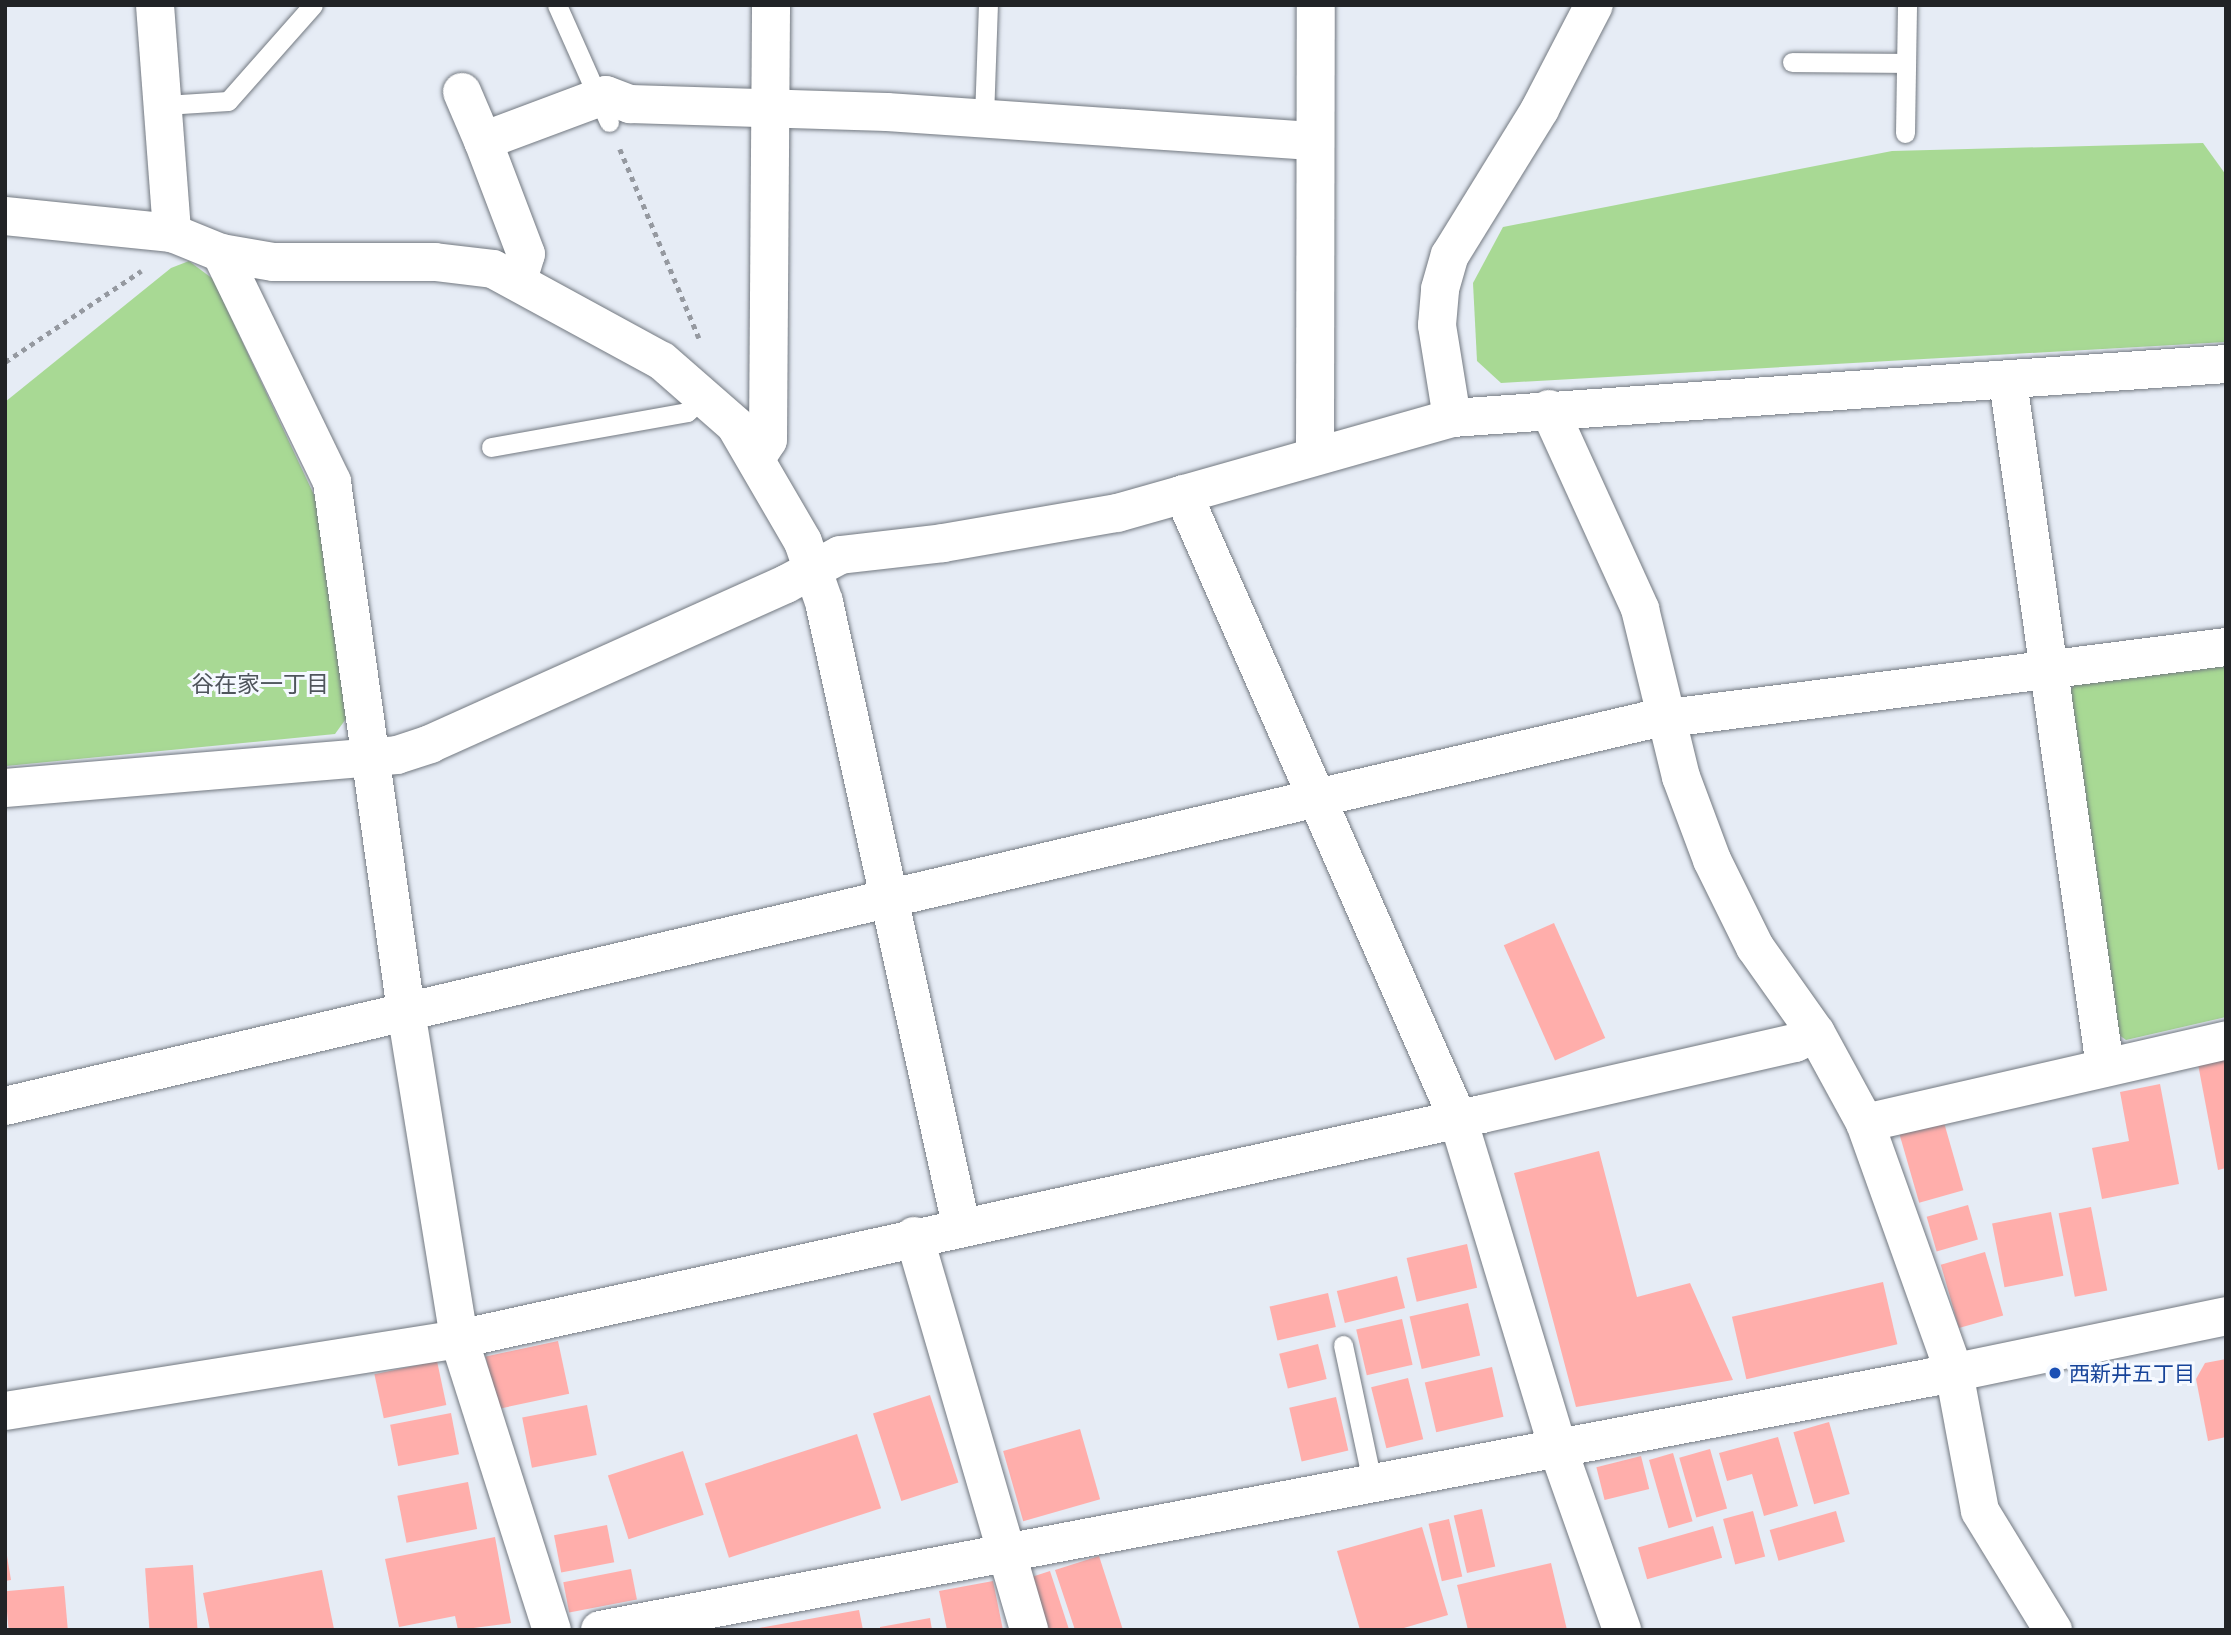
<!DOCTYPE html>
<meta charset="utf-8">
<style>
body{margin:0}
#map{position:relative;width:2231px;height:1635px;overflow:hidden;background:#e6ecf5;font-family:Ubuntu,"Noto Sans JP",sans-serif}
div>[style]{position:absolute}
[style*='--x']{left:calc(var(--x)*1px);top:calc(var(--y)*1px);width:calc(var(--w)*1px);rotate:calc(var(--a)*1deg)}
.green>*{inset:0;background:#a8d994}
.building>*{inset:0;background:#ffaeab;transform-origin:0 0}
.path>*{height:4.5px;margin-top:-2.25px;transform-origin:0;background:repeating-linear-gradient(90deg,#9599a0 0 5px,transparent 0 10px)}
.roads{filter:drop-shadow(0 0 2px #737981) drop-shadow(0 0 2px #737981)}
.service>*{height:19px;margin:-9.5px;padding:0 9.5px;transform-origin:9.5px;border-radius:9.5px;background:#fff}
.minor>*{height:38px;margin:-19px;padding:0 19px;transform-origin:19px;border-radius:19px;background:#fff}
.tertiary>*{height:38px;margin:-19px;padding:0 19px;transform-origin:19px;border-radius:19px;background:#fff}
.dots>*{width:19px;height:19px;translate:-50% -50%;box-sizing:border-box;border:4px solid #f5f9ff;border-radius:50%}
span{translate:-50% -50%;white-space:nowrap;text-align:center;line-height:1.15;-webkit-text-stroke:6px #f5f9ff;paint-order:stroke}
.transit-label{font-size:21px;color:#164399}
.left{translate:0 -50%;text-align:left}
.neighbourhood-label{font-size:23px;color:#4f555c}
.frame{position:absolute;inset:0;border:7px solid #212326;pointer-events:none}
</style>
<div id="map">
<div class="green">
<div style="clip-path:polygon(2203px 143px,2226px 175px,2226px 342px,1501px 383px,1477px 361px,1473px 283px,1503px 227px,1892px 151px)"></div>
<div style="clip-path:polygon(189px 261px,213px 279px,315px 497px,348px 716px,335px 734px,6px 766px,5px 402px,171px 268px)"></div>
<div style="clip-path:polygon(2226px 664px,2226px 1017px,2126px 1040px,2112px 1030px,2064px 698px,2078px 680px)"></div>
</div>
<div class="building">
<div style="left:1554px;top:923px;width:126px;height:55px;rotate:66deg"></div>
<div style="clip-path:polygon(2226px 1059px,2226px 1168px,2218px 1170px,2198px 1064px)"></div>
<div style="clip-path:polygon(2160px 1084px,2179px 1184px,2102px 1199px,2092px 1148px,2129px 1141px,2120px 1092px)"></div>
<div style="left:1943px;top:1119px;width:74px;height:46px;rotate:74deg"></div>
<div style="clip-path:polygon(1599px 1151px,1637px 1297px,1690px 1283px,1733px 1380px,1576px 1407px,1514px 1173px)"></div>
<div style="left:1968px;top:1205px;width:36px;height:43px;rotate:74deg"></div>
<div style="left:2091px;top:1207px;width:85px;height:33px;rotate:79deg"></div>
<div style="left:2051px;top:1212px;width:65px;height:60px;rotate:79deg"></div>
<div style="left:1467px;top:1244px;width:45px;height:62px;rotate:77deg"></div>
<div style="left:1985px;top:1252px;width:66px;height:46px;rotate:74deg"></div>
<div style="left:1397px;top:1276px;width:33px;height:62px;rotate:76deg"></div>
<div style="left:1883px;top:1282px;width:64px;height:155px;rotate:77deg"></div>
<div style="left:1328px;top:1293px;width:35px;height:60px;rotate:77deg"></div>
<div style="left:1468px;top:1303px;width:54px;height:60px;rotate:77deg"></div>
<div style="left:1402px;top:1319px;width:47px;height:47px;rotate:77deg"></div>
<div style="left:558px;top:1341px;width:54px;height:74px;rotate:78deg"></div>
<div style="left:1318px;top:1344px;width:36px;height:40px;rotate:76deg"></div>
<div style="clip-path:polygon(2226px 1359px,2226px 1437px,2208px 1441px,2196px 1379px,2205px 1363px)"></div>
<div style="left:437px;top:1361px;width:45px;height:64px;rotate:78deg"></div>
<div style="left:1492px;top:1367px;width:51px;height:69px;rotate:77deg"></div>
<div style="left:1408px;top:1378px;width:63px;height:38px;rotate:76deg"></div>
<div style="left:930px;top:1395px;width:92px;height:60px;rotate:72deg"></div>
<div style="left:1336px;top:1397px;width:55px;height:48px;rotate:77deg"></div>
<div style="left:587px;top:1405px;width:51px;height:66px;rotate:79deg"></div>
<div style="left:451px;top:1413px;width:42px;height:62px;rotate:79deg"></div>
<div style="left:1829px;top:1422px;width:75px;height:37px;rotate:74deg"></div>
<div style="left:1080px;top:1429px;width:73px;height:80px;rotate:74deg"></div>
<div style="left:857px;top:1434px;width:78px;height:160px;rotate:72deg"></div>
<div style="clip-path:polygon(1778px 1437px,1798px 1506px,1764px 1516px,1752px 1474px,1727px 1481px,1719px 1453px)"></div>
<div style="left:1710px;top:1449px;width:62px;height:32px;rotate:74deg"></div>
<div style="left:683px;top:1451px;width:67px;height:79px;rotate:72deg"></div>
<div style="left:1673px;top:1453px;width:71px;height:25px;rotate:74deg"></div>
<div style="left:1641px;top:1456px;width:34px;height:46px;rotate:76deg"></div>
<div style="left:468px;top:1482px;width:48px;height:72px;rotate:79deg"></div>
<div style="left:1482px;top:1509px;width:59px;height:29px;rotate:77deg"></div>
<div style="left:1753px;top:1511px;width:47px;height:31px;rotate:75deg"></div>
<div style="left:1836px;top:1511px;width:32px;height:69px;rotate:74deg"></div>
<div style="left:1449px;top:1519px;width:59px;height:21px;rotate:77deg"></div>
<div style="left:607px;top:1525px;width:38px;height:54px;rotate:79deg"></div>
<div style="left:1713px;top:1526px;width:33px;height:78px;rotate:74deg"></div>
<div style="clip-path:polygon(1422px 1527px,1448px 1615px,1397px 1630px,1360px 1630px,1337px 1551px)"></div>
<div style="clip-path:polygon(495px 1537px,511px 1623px,458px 1630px,455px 1616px,399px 1627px,385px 1559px)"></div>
<div style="clip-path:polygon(5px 1544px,11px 1580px,5px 1581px)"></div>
<div style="clip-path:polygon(1099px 1556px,1123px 1630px,1075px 1630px,1055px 1570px)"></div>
<div style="clip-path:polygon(1551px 1563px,1567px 1630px,1468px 1630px,1457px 1585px)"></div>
<div style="left:193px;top:1565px;width:65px;height:48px;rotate:86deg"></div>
<div style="left:631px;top:1569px;width:31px;height:69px;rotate:79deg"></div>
<div style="clip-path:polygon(322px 1570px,334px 1629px,210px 1630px,203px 1593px)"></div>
<div style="left:1050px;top:1571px;width:62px;height:21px;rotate:72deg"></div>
<div style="clip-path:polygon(993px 1581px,1003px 1630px,947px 1630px,939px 1591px)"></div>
<div style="left:64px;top:1586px;width:44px;height:59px;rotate:85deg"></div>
<div style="clip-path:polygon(859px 1610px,863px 1630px,759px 1630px,759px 1628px)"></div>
<div style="clip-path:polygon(930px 1618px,932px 1630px,880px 1630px,880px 1627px)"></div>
</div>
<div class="path">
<div style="--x:620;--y:149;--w:205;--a:67.3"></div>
<div style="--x:5;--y:362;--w:164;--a:-33.8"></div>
</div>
<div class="roads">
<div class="service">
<div style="--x:557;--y:5;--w:128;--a:66"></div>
<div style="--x:1792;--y:62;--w:113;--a:0.5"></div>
<div style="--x:165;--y:105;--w:63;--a:-3.6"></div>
<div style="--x:228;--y:101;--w:128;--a:-48.5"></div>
<div style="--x:984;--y:118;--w:113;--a:-88"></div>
<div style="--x:1905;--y:133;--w:128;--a:-89.1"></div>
<div style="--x:491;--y:447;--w:199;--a:-10.1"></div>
<div style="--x:687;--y:412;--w:23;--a:-41"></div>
<div style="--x:1343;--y:1345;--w:140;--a:78"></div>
</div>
<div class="minor">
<div style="--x:155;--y:5;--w:229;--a:85.7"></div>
<div style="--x:462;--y:92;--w:53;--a:66.8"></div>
<div style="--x:5;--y:216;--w:168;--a:5.8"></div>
<div style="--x:172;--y:233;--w:53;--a:22.2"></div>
<div style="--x:221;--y:253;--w:53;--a:9.8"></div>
<div style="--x:273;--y:262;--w:162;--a:0"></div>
<div style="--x:435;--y:262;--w:58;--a:6.9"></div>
<div style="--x:493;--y:269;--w:192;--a:28.6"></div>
<div style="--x:662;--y:361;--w:97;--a:41.2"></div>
<div style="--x:735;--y:425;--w:135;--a:59.8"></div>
<div style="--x:803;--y:542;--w:64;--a:70.7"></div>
<div style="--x:824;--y:602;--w:638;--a:77.6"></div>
<div style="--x:221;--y:253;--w:254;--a:64.1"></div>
<div style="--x:332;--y:482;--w:534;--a:82.04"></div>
<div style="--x:406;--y:1011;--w:332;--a:80.8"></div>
<div style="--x:459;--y:1339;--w:305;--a:72.3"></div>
<div style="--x:518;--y:280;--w:27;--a:-73"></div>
<div style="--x:526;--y:254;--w:121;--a:-110.8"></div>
<div style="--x:483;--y:141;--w:131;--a:-20.5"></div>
<div style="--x:606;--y:95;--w:26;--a:21"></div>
<div style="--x:630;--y:104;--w:257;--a:1.8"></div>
<div style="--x:887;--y:112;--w:426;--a:3.9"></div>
<div style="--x:2008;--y:381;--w:693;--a:81.95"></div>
<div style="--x:1549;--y:409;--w:220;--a:65.5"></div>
<div style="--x:1640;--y:609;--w:173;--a:76.3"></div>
<div style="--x:1681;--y:777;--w:89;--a:69.5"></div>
<div style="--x:1712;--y:860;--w:97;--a:63.7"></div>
<div style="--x:1755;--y:947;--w:105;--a:54.7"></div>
<div style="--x:1816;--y:1033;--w:102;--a:61.4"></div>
<div style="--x:1865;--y:1123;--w:264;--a:70.3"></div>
<div style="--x:1954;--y:1372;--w:141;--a:79.4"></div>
<div style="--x:1980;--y:1511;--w:140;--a:58.5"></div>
<div style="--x:1452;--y:418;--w:94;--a:-99.2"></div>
<div style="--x:1437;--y:325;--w:36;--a:-85"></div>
<div style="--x:1440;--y:289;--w:35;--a:-74"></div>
<div style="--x:1450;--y:255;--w:172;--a:-58.3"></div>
<div style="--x:1540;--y:109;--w:117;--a:-62.6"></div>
<div style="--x:1315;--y:453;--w:448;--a:-89.9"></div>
<div style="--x:757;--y:457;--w:20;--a:-57"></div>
<div style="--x:768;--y:440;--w:435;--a:-89.6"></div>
<div style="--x:1183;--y:494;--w:683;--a:66.25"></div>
<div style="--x:1458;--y:1119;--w:345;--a:73.1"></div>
<div style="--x:1558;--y:1449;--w:192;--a:70.5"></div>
<div style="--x:5;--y:788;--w:393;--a:-4.8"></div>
<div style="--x:397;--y:755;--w:35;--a:-18"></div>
<div style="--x:430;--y:744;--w:390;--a:-24.2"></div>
<div style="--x:786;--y:584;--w:61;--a:-28.2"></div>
<div style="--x:840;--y:555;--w:104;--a:-6.6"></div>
<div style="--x:943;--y:543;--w:177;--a:-9.8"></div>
<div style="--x:1117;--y:513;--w:348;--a:-15.8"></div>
<div style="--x:1452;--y:418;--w:776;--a:-3.99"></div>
<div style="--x:5;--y:1106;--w:1685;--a:-13.21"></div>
<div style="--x:1645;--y:721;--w:586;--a:-7.26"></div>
<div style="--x:1865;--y:1123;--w:370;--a:-12.9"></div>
<div style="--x:914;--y:1236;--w:410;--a:73.7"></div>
<div style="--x:5;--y:1411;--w:460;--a:-9"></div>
<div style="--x:459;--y:1339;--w:1047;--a:-12.4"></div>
<div style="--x:1482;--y:1114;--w:321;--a:-12.8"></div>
<div style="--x:1795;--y:1043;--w:23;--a:-25"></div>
</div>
<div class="tertiary">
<div style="--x:600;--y:1630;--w:1356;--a:-10.75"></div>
<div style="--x:1932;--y:1377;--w:300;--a:-11.7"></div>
</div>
</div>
<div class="dots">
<div style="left:2055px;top:1373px;background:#1a4fb4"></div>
</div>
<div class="transit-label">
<span class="left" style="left:2069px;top:1373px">西新井五丁目</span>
</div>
<div class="neighbourhood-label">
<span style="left:260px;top:684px">谷在家一丁目</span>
</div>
<div class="frame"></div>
</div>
